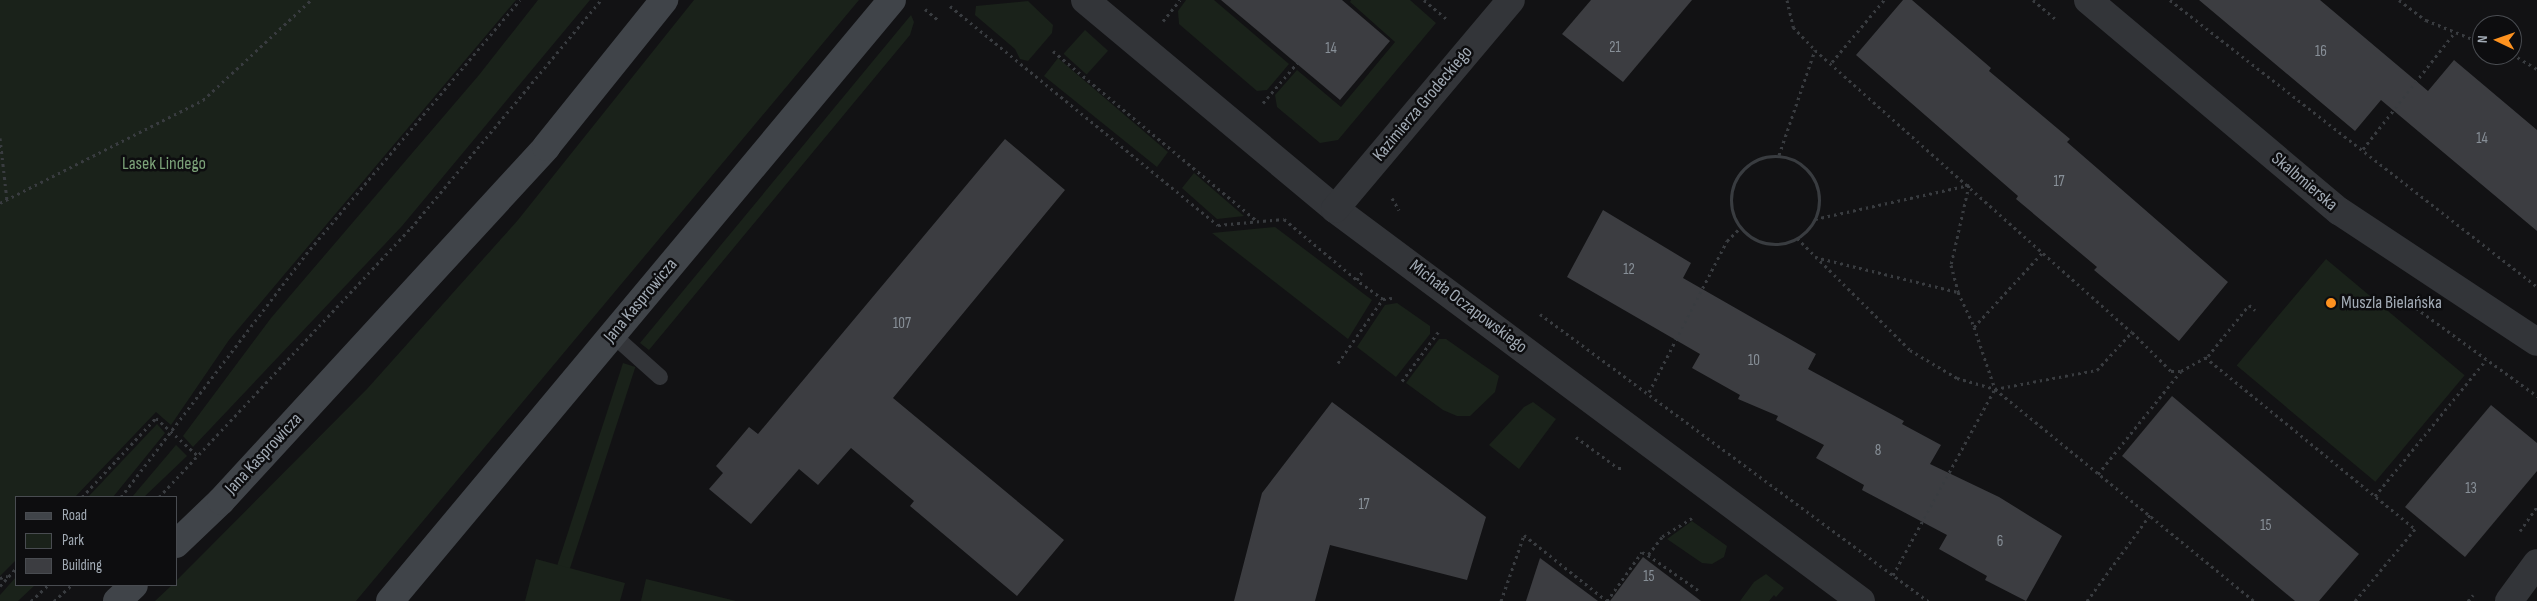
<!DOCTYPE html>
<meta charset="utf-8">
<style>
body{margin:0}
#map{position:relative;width:2537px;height:601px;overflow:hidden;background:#121214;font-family:"Sofia Sans Condensed",sans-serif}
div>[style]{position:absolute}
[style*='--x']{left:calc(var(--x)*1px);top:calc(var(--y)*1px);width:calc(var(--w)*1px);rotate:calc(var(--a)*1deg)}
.green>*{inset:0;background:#1a221a;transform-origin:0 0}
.building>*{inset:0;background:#3c3d41}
.path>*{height:3px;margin-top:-1.5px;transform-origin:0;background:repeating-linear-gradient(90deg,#393c40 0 2.5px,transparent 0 6.5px)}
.path>.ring{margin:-1.5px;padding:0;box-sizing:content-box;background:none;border:3px solid #393c40;border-radius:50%}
.lane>*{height:16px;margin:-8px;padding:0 8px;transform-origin:8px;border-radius:8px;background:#333539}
.street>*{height:28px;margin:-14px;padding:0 14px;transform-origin:14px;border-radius:14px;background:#333539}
.secondary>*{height:28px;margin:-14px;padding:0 14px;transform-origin:14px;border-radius:14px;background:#404449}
.dots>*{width:14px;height:14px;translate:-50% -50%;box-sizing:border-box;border:2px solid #0d0d0f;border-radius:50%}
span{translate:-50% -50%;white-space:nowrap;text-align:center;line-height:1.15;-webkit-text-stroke:5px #0d0d0f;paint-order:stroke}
.number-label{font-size:15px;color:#889098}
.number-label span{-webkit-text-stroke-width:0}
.street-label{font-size:18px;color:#a2abb5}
.park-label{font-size:18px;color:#7ba278}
.poi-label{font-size:18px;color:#a2abb5}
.left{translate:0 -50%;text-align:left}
.legend{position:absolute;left:15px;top:496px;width:162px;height:90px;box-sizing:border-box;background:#0d0d0f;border:1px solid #494c51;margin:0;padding:6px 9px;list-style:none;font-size:15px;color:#a2abb5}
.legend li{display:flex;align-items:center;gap:10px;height:25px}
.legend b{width:25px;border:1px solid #494c51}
.north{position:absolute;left:2472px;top:15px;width:50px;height:50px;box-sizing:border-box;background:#0d0d0f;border:1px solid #494c51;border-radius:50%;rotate:273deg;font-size:14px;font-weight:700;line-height:20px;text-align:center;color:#a2abb5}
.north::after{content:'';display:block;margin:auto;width:18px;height:22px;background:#fe921f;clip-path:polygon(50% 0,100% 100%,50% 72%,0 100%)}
</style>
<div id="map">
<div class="green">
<div style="clip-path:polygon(0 0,516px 0,229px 340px,171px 425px,156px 412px,75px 497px,16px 497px,16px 560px,0 576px)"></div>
<div style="clip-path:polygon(538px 0,590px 0,402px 226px,193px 447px,183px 436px,271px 318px,479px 75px)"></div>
<div style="clip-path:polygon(694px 0,859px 0,356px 601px,155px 601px,172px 585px,176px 585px,176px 581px,367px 389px,518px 220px)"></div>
<div style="clip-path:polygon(1186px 0,1214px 0,1289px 64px,1267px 90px,1257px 91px,1179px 24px,1178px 11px)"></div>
<div style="clip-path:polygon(1351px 0,1410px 0,1436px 23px,1338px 140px,1320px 143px,1277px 107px,1275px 95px,1297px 70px,1341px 107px,1395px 42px,1350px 2px)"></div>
<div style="clip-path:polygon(1028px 1px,1053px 25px,1052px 33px,1028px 61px,1020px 59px,1015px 49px,975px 15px,976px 6px)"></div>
<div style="clip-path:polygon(911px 15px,914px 22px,910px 35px,649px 350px,640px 343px)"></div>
<div style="left:1085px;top:30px;width:31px;height:32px;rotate:42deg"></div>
<div style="clip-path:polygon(1058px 58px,1168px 152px,1157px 167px,1044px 76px)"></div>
<div style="clip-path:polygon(1194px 173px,1244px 216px,1217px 219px,1182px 188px)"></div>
<div style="clip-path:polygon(1275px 227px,1372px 300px,1348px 339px,1212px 233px)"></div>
<div style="left:2326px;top:259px;width:181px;height:139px;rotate:40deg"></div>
<div style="clip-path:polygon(1397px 303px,1430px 326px,1430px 334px,1396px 377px,1357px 347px,1385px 305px)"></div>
<div style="clip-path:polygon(1439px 339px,1446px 339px,1499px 376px,1495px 392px,1470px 416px,1457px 416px,1443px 410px,1406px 383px)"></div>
<div style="left:623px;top:363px;width:13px;height:310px;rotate:18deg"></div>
<div style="clip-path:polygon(1533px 402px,1556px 419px,1519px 469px,1489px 445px,1524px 407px)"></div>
<div style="clip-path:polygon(157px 424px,165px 433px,113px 497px,88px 497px)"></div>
<div style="clip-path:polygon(176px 445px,187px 456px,144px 497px,132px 497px)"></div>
<div style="clip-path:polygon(1692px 521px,1727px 546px,1724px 557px,1712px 564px,1702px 563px,1667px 539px)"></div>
<div style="clip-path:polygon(536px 559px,625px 583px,620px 601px,525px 601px)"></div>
<div style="clip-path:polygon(1766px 574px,1784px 588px,1776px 597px,1774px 595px,1769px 601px,1740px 601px,1754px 582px)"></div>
<div style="clip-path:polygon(16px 577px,16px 585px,35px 585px,18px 601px,0 601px,0 595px)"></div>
<div style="clip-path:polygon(646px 579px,736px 601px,641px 601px)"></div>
</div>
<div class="building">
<div style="clip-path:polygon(1221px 0,1342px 0,1390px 41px,1340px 100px)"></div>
<div style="clip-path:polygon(1591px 0,1692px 0,1623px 82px,1562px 34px)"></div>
<div style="clip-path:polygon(1903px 0,1912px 0,1991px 68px,1989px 71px,2070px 139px,2067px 142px,2228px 282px,2179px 341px,2094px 270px,2097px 267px,2016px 199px,2018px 196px,1856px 55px)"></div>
<div style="clip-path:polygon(2199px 0,2320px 0,2428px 91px,2454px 60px,2537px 130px,2537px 231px,2381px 100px,2355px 131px)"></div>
<div style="clip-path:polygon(1005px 139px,1065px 190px,893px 398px,1064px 540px,1017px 596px,910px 506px,914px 501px,851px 448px,818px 485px,799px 469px,751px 524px,709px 489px,723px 473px,716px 466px,749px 427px,758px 434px)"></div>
<div style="clip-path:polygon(1603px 210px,1691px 263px,1683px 278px,1816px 354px,1808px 369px,1904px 421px,1902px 424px,1941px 445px,1930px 464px,1999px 497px,2062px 536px,2026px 601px,1985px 580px,1987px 576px,1939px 549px,1947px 535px,1862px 490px,1864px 485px,1816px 458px,1824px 445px,1776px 420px,1778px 416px,1738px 399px,1740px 395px,1692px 368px,1700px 354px,1567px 277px)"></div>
<div style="clip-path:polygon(2172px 396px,2359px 554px,2319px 601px,2295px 601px,2122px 456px)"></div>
<div style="clip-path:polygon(1332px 402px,1486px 517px,1467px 580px,1330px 545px,1315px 601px,1234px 601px,1262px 493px)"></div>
<div style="clip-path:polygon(2491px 405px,2537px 443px,2537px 471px,2465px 557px,2405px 507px)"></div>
<div style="clip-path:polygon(1643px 557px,1701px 601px,1610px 601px)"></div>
<div style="clip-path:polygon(1540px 558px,1598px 601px,1526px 601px)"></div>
</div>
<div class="path">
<div style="--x:1424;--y:0;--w:31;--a:40"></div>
<div style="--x:1787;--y:0;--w:28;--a:77"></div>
<div style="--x:1793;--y:27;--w:32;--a:46"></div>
<div style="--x:1815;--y:50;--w:424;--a:41.7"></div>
<div style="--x:2132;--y:332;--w:55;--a:45"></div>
<div style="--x:2171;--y:371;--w:10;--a:0"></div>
<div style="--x:2181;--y:371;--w:31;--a:-29"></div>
<div style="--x:2208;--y:356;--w:65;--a:-51.2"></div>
<div style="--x:2249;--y:305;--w:8;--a:40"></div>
<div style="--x:2033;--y:0;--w:30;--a:40"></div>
<div style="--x:2170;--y:0;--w:466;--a:38"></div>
<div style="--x:2399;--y:0;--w:34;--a:37"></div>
<div style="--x:2426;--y:20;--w:61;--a:22.3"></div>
<div style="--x:950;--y:6;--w:346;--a:39.3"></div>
<div style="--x:1218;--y:225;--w:66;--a:-5.2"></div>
<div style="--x:1284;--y:219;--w:95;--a:39.9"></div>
<div style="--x:1357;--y:280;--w:9;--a:-58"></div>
<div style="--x:925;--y:9;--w:17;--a:40"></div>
<div style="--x:1163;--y:21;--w:27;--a:-51"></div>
<div style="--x:1053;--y:51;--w:264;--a:39.8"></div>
<div style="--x:2512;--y:54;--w:29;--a:31"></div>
<div style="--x:1832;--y:62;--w:81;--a:-50"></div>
<div style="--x:1263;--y:103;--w:54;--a:-49.5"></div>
<div style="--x:0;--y:138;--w:62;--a:83.6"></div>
<div style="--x:2363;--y:149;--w:149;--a:-51.8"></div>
<div style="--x:1779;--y:155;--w:111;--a:-71.1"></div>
<div class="ring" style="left:1731px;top:156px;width:85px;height:85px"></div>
<div style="--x:1392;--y:198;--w:14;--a:60"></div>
<div style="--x:0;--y:203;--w:228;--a:-26.9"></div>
<div style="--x:203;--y:100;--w:147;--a:-42.8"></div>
<div style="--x:1815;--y:219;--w:158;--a:-12.4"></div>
<div style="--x:1969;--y:185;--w:82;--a:102.7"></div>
<div style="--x:1951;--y:265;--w:28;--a:75"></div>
<div style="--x:1797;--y:238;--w:159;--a:44.7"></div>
<div style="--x:1910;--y:350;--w:55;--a:30.8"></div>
<div style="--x:1957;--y:378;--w:40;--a:16"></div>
<div style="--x:1995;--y:389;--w:104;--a:-10.6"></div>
<div style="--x:2097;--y:370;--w:52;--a:-47.4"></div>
<div style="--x:1815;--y:257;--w:147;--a:13.8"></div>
<div style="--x:1958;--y:292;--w:38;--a:65"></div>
<div style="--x:1974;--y:327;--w:65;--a:71.3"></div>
<div style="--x:1995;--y:389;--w:335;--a:39.3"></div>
<div style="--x:1383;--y:299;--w:9;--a:-6"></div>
<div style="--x:2416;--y:308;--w:150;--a:36"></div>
<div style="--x:1540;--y:314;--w:483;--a:36.5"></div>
<div style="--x:1974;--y:327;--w:102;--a:-47.4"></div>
<div style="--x:2205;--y:357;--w:271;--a:39.3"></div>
<div style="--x:2415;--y:529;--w:94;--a:129.8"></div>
<div style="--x:1338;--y:363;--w:78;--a:-54.9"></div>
<div style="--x:1383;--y:299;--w:32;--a:-144"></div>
<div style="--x:1402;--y:381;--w:62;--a:-53.5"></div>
<div style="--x:1649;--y:392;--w:170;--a:-62.7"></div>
<div style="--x:1727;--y:241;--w:20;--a:-45"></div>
<div style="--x:1576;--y:437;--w:52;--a:36.4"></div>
<div style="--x:1618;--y:468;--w:3;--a:0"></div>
<div style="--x:2098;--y:474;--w:132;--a:-51.1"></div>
<div style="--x:2375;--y:496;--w:176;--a:-50.8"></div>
<div style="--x:82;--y:497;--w:108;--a:-46.9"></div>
<div style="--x:156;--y:418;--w:57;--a:42.1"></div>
<div style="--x:121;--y:497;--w:305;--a:-52.7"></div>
<div style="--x:306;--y:254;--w:332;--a:-49.9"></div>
<div style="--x:159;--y:497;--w:369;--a:-46.9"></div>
<div style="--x:411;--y:228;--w:297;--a:-50.2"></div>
<div style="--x:1692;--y:518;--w:36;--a:148"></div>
<div style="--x:1662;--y:537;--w:23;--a:128"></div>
<div style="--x:1648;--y:555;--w:61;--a:35"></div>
<div style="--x:2520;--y:531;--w:29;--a:-55"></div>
<div style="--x:1893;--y:575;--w:212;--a:-61.3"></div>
<div style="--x:0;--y:578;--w:8;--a:-14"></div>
<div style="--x:0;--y:586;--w:24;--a:-48"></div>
<div style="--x:31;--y:601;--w:23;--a:-43"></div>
<div style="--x:54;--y:601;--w:24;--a:-42"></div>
<div style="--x:1501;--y:601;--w:70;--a:-70.8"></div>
<div style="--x:1524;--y:535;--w:106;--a:38.5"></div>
<div style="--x:1607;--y:601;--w:60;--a:-54.5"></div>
<div style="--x:1642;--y:552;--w:7;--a:27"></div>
<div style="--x:2087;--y:601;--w:107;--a:-53.8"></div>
<div style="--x:2468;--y:601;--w:8;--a:-50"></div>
</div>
<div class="lane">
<div style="--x:613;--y:335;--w:63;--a:41.8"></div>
</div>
<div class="street">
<div style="--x:1085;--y:0;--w:326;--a:39.9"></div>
<div style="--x:1335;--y:209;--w:656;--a:36.7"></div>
<div style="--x:2088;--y:0;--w:328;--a:40.1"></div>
<div style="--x:2339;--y:211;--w:237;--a:33.5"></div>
<div style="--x:1335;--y:209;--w:273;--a:-49.9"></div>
<div style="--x:2509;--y:601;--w:47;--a:-53.6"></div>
</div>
<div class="secondary">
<div style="--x:176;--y:544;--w:62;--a:-43.7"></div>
<div style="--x:221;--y:501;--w:481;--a:-47.4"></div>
<div style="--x:546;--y:147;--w:189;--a:-51.2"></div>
<div style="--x:117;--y:601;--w:23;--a:-43"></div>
<div style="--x:390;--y:601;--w:783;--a:-50.13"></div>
</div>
<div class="dots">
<div style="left:2331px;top:303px;background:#fe921f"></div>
</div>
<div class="number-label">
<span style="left:1615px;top:48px">21</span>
<span style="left:1331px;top:49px">14</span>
<span style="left:2321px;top:52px">16</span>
<span style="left:2482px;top:139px">14</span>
<span style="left:2059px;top:182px">17</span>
<span style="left:1629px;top:270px">12</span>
<span style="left:902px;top:324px">107</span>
<span style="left:1754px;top:361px">10</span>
<span style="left:1878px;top:451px">8</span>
<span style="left:2471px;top:489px">13</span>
<span style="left:1364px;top:505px">17</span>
<span style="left:2266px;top:526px">15</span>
<span style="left:2000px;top:542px">6</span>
<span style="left:1649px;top:577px">15</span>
</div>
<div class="street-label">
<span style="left:1423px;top:104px;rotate:-50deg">Kazimierza Grodeckiego</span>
<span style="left:2304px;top:182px;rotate:40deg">Skalbmierska</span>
<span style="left:641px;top:301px;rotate:-50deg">Jana Kasprowicza</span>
<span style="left:1468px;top:307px;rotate:37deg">Michała Oczapowskiego</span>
<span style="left:264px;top:454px;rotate:-47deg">Jana Kasprowicza</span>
</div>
<div class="park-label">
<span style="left:164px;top:164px">Lasek Lindego</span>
</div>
<div class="poi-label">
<span class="left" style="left:2341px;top:303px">Muszla Bielańska</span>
</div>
<ul class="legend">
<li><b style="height:6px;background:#404449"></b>Road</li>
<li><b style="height:14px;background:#1a221a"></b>Park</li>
<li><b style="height:14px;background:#3c3d41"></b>Building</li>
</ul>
<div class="north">N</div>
</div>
